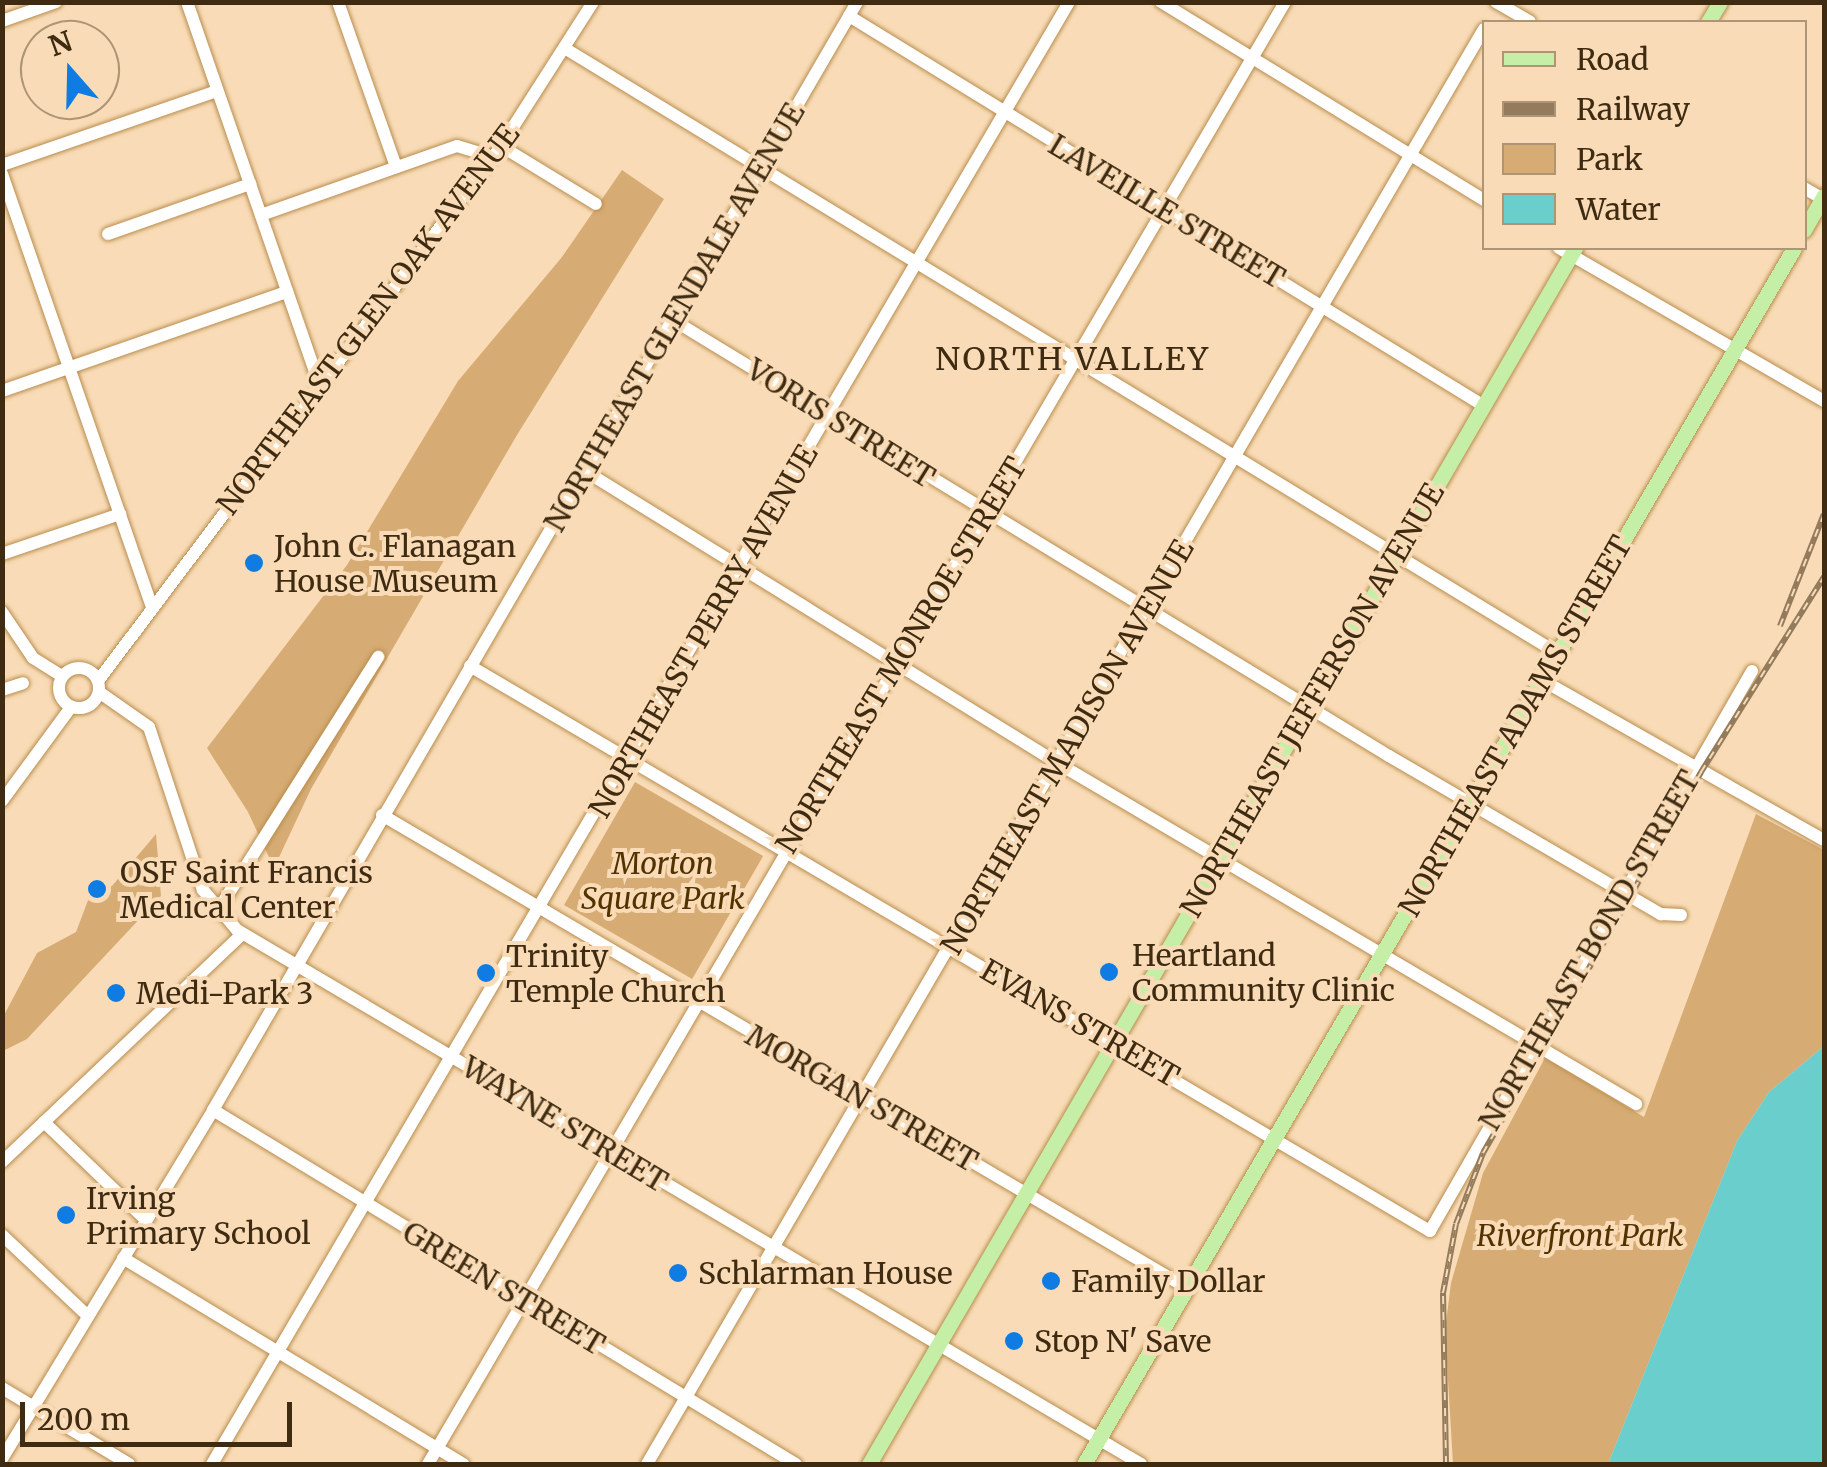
<!DOCTYPE html>
<style>
body{margin:0}
#map{position:relative;width:1827px;height:1467px;overflow:hidden;background:#f9dcb7;font-family:Merriweather,serif}
div>[style]{position:absolute}
[style*='--x']{left:calc(var(--x)*1px);top:calc(var(--y)*1px);width:calc(var(--w)*1px);rotate:calc(var(--a)*1deg)}
.green>*{inset:0;background:#d6ac74;transform-origin:0 0}
.water>*{inset:0;background:#6acecc}
.roads{filter:drop-shadow(0 0 2px #b98c4d) drop-shadow(0 0 2px #b98c4d)}
.minor>*{height:12px;margin:-6px;padding:0 6px;transform-origin:6px;border-radius:6px;background:#fff}
.minor>.ring{margin:-6px;padding:0;box-sizing:content-box;background:none;border:12px solid #fff;border-radius:50%}
.major>*{height:15px;margin:-7.5px;padding:0 7.5px;transform-origin:7.5px;border-radius:7.5px;background:#c5eea7}
.rail>*{height:6px;margin-top:-3px;transform-origin:0;background:repeating-linear-gradient(90deg,#f9dcb7 0 8px,#937b5c 0 16px);box-sizing:border-box;border-block:2px solid #937b5c}
.dots>*{width:28px;height:28px;translate:-50% -50%;box-sizing:border-box;border:5px solid #f9dcb7;border-radius:50%}
span{translate:-50% -50%;white-space:nowrap;text-align:center;line-height:1.15;-webkit-text-stroke:8px #f9dcb7;paint-order:stroke}
.street-label{font-size:30px;color:#3e2b11}
.poi-label{font-size:30px;color:#3e2b11}
.left{translate:0 -50%;text-align:left}
.park-label{font-size:30px;color:#513300;font-style:italic}
.neighbourhood-label{font-size:32px;color:#3e2b11;letter-spacing:2.5px}
.frame{position:absolute;inset:0;border:5px solid #3e2b11;pointer-events:none}
.legend{position:absolute;left:1482px;top:20px;width:325px;height:230px;box-sizing:border-box;background:#f9dcb7;border:2px solid #ae9575;margin:0;padding:12px 18px;list-style:none;font-size:30px;color:#3e2b11}
.legend li{display:flex;align-items:center;gap:20px;height:50px}
.legend b{width:50px;border:2px solid #ae9575}
.north{position:absolute;left:20px;top:20px;width:100px;height:100px;box-sizing:border-box;background:#f9dcb7;border:2px solid #ae9575;border-radius:50%;rotate:340deg;font-size:28px;font-weight:700;line-height:40px;text-align:center;color:#3e2b11}
.north::after{content:'';display:block;margin:auto;width:35px;height:45px;background:#0f7ce3;clip-path:polygon(50% 0,100% 100%,50% 72%,0 100%)}
.scale{position:absolute;left:20px;top:1402px;width:272px;height:45px;box-sizing:border-box;border:5px solid #3e2b11;border-top:0;padding-left:12px;font-size:30px;line-height:35px;white-space:nowrap;color:#3e2b11;-webkit-text-stroke:8px #f9dcb7;paint-order:stroke}
</style>
<div id="map">
<div class="green">
<div style="clip-path:polygon(622px 170px,664px 199px,517px 435px,311px 789px,274px 868px,248px 812px,207px 748px,347px 565px,458px 381px,562px 257px)"></div>
<div style="left:635px;top:782px;width:148px;height:142px;rotate:30deg"></div>
<div style="clip-path:polygon(1756px 814px,1824px 850px,1824px 1046px,1769px 1092px,1737px 1141px,1608px 1464px,1453px 1464px,1445px 1330px,1451px 1283px,1483px 1173px,1545px 1058px,1644px 1117px)"></div>
<div style="clip-path:polygon(156px 834px,161px 896px,27px 1039px,3px 1051px,3px 1017px,37px 953px,76px 932px,90px 895px,112px 886px)"></div>
</div>
<div class="water">
<div style="clip-path:polygon(1824px 1046px,1824px 1464px,1608px 1464px,1737px 1141px,1769px 1092px)"></div>
</div>
<div class="roads">
<div class="minor">
<div style="--x:187;--y:2;--w:403;--a:70.9"></div>
<div style="--x:338;--y:2;--w:175;--a:70.6"></div>
<div style="--x:1161;--y:2;--w:379;--a:31.5"></div>
<div style="--x:1496;--y:2;--w:39;--a:30"></div>
<div style="--x:849;--y:16;--w:745;--a:31.56"></div>
<div style="--x:2;--y:21;--w:57;--a:-19.4"></div>
<div style="--x:566;--y:49;--w:1161;--a:31.36"></div>
<div style="--x:501;--y:146;--w:111;--a:31.4"></div>
<div style="--x:2;--y:165;--w:227;--a:-19"></div>
<div style="--x:2;--y:174;--w:458;--a:70.9"></div>
<div style="--x:1804;--y:188;--w:22;--a:30"></div>
<div style="--x:261;--y:215;--w:208;--a:-19.4"></div>
<div style="--x:457;--y:146;--w:37;--a:17"></div>
<div style="--x:108;--y:234;--w:151;--a:-19.4"></div>
<div style="--x:1559;--y:248;--w:306;--a:30"></div>
<div style="--x:673;--y:320;--w:838;--a:31.34"></div>
<div style="--x:1389;--y:756;--w:315;--a:30.2"></div>
<div style="--x:1661;--y:914;--w:20;--a:3"></div>
<div style="--x:2;--y:391;--w:302;--a:-19.2"></div>
<div style="--x:585;--y:471;--w:557;--a:31.72"></div>
<div style="--x:1059;--y:764;--w:670;--a:30.51"></div>
<div style="--x:2;--y:554;--w:125;--a:-18.7"></div>
<div style="--x:2;--y:612;--w:55;--a:56"></div>
<div style="--x:33;--y:658;--w:34;--a:32"></div>
<div style="--x:470;--y:666;--w:1114;--a:30.48"></div>
<div style="--x:1430;--y:1231;--w:646;--a:-60.1"></div>
<div class="ring" style="left:59px;top:668px;width:28px;height:28px"></div>
<div style="--x:1542;--y:680;--w:324;--a:29.6"></div>
<div style="--x:98;--y:681;--w:670;--a:-53.01"></div>
<div style="--x:501;--y:146;--w:171;--a:-57.4"></div>
<div style="--x:2;--y:690;--w:22;--a:-18"></div>
<div style="--x:99;--y:692;--w:61;--a:35"></div>
<div style="--x:149;--y:727;--w:172;--a:71.7"></div>
<div style="--x:203;--y:890;--w:52;--a:49.6"></div>
<div style="--x:237;--y:930;--w:1050;--a:30.57"></div>
<div style="--x:2;--y:801;--w:117;--a:-53.7"></div>
<div style="--x:382;--y:815;--w:934;--a:30.44"></div>
<div style="--x:217;--y:912;--w:302;--a:-57.7"></div>
<div style="--x:213;--y:1110;--w:682;--a:31.27"></div>
<div style="--x:44;--y:1122;--w:141;--a:43.9"></div>
<div style="--x:2;--y:1162;--w:331;--a:-43.5"></div>
<div style="--x:2;--y:1235;--w:118;--a:43.3"></div>
<div style="--x:123;--y:1258;--w:398;--a:31.2"></div>
<div style="--x:2;--y:1388;--w:148;--a:30.9"></div>
<div style="--x:2;--y:1459;--w:408;--a:-58.8"></div>
<div style="--x:213;--y:1110;--w:1282;--a:-59.83"></div>
<div style="--x:212;--y:1464;--w:1695;--a:-59.62"></div>
<div style="--x:428;--y:1464;--w:1695;--a:-59.62"></div>
<div style="--x:647;--y:1464;--w:1661;--a:-59.75"></div>
</div>
<div class="major">
<div style="--x:1708;--y:22;--w:23;--a:-59"></div>
<div style="--x:1804;--y:230;--w:39;--a:-60"></div>
<div style="--x:869;--y:1464;--w:1406;--a:-59.86"></div>
<div style="--x:1084;--y:1464;--w:1408;--a:-59.72"></div>
</div>
</div>
<div class="rail">
<div style="--x:1780;--y:626;--w:120;--a:-68.6"></div>
<div style="--x:1446;--y:1464;--w:171;--a:-91"></div>
<div style="--x:1443;--y:1293;--w:70;--a:-79.3"></div>
<div style="--x:1456;--y:1224;--w:76;--a:-69.2"></div>
<div style="--x:1483;--y:1153;--w:439;--a:-60.2"></div>
<div style="--x:1701;--y:772;--w:231;--a:-57.8"></div>
</div>
<div class="dots">
<div style="left:254px;top:563px;background:#0f7ce3"></div>
<div style="left:97px;top:889px;background:#0f7ce3"></div>
<div style="left:1109px;top:972px;background:#0f7ce3"></div>
<div style="left:486px;top:973px;background:#0f7ce3"></div>
<div style="left:116px;top:993px;background:#0f7ce3"></div>
<div style="left:66px;top:1215px;background:#0f7ce3"></div>
<div style="left:678px;top:1273px;background:#0f7ce3"></div>
<div style="left:1051px;top:1281px;background:#0f7ce3"></div>
<div style="left:1014px;top:1341px;background:#0f7ce3"></div>
</div>
<div class="street-label">
<span style="left:1167px;top:211px;rotate:31deg">LAVEILLE STREET</span>
<span style="left:674px;top:317px;rotate:-60deg">NORTHEAST GLENDALE AVENUE</span>
<span style="left:368px;top:319px;rotate:-53deg">NORTHEAST GLEN OAK AVENUE</span>
<span style="left:841px;top:423px;rotate:32deg">VORIS STREET</span>
<span style="left:703px;top:631px;rotate:-60deg">NORTHEAST PERRY AVENUE</span>
<span style="left:901px;top:655px;rotate:-59deg">NORTHEAST MONROE STREET</span>
<span style="left:1312px;top:700px;rotate:-60deg">NORTHEAST JEFFERSON AVENUE</span>
<span style="left:1515px;top:726px;rotate:-60deg">NORTHEAST ADAMS STREET</span>
<span style="left:1067px;top:747px;rotate:-60deg">NORTHEAST MADISON AVENUE</span>
<span style="left:1589px;top:950px;rotate:-60deg">NORTHEAST BOND STREET</span>
<span style="left:1080px;top:1023px;rotate:30deg">EVANS STREET</span>
<span style="left:862px;top:1098px;rotate:30deg">MORGAN STREET</span>
<span style="left:565px;top:1124px;rotate:31deg">WAYNE STREET</span>
<span style="left:504px;top:1288px;rotate:31deg">GREEN STREET</span>
</div>
<div class="poi-label">
<span class="left" style="left:274px;top:563px">John C. Flanagan<br>House Museum</span>
<span class="left" style="left:120px;top:889px">OSF Saint Francis<br>Medical Center</span>
<span class="left" style="left:1132px;top:972px">Heartland<br>Community Clinic</span>
<span class="left" style="left:506px;top:973px">Trinity<br>Temple Church</span>
<span class="left" style="left:136px;top:993px">Medi-Park 3</span>
<span class="left" style="left:86px;top:1215px">Irving<br>Primary School</span>
<span class="left" style="left:698px;top:1273px">Schlarman House</span>
<span class="left" style="left:1071px;top:1281px">Family Dollar</span>
<span class="left" style="left:1034px;top:1341px">Stop N' Save</span>
</div>
<div class="park-label">
<span style="left:663px;top:880px">Morton<br>Square Park</span>
<span style="left:1580px;top:1235px">Riverfront Park</span>
</div>
<div class="neighbourhood-label">
<span style="left:1073px;top:359px">NORTH VALLEY</span>
</div>
<div class="frame"></div>
<ul class="legend">
<li><b style="height:12px;background:#c5eea7"></b>Road</li>
<li><b style="height:12px;background:#937b5c"></b>Railway</li>
<li><b style="height:28px;background:#d6ac74"></b>Park</li>
<li><b style="height:28px;background:#6acecc"></b>Water</li>
</ul>
<div class="north">N</div>
<div class="scale">200 m</div>
</div>
